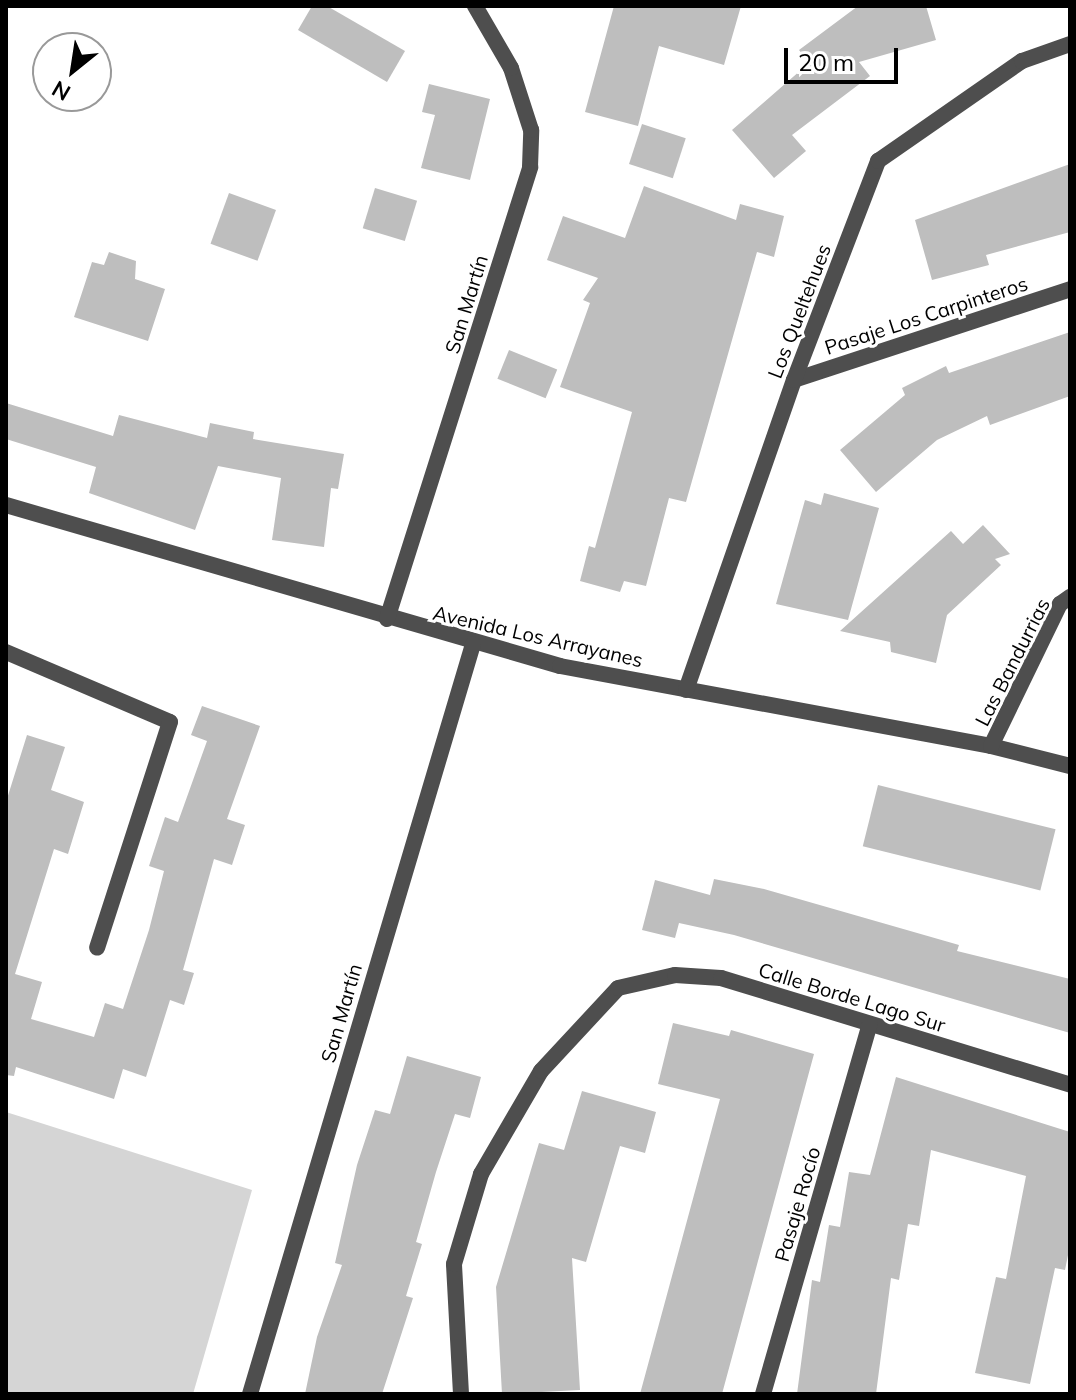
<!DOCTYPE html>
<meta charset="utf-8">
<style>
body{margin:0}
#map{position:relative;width:1076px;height:1400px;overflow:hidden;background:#fff;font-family:Mulish,sans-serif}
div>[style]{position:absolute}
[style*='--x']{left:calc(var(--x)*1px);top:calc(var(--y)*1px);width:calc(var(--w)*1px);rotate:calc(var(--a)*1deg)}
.green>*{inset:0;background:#d5d5d5}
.building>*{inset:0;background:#bebebe;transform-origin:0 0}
.street>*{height:16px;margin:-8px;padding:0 8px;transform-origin:8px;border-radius:8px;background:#4e4e4e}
span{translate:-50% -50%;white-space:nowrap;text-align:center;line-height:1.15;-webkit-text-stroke:6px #fff;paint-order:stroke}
.street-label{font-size:20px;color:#000}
.frame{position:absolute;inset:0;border:8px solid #000;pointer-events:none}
.north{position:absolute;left:32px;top:32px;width:80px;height:80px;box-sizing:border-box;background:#fff;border:2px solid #999;border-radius:50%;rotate:210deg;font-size:22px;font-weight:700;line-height:32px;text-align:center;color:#000}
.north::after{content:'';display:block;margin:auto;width:28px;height:36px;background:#000;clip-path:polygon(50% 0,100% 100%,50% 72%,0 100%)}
.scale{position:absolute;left:784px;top:48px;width:114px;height:36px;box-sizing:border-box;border:4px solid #000;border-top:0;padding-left:10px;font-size:24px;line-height:28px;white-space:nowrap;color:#000;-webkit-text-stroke:6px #fff;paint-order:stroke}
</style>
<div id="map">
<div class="green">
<div style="clip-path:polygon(6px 1112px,252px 1190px,193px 1394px,6px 1394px)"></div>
</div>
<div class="building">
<div style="clip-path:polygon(312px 6px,327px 6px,405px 51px,387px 82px,298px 30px)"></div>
<div style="clip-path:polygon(614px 6px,741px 6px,724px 65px,659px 46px,638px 126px,585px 112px)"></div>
<div style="clip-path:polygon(858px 6px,926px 6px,936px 40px,859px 62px,870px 76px,792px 135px,806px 151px,774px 178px,732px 130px,809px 63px,799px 50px)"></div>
<div style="clip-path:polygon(429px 84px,490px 99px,470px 180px,421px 168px,435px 115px,422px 112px)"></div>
<div style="left:642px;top:124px;width:46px;height:42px;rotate:18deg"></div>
<div style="clip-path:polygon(1070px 164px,1070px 232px,986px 255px,989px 265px,932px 280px,915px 220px)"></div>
<div style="clip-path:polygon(644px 186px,736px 220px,740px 204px,784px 216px,774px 257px,757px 252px,686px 502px,669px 498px,646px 586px,624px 581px,620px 592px,580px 581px,589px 546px,595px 548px,632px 412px,560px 387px,590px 303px,583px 300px,598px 278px,547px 260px,563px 216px,625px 238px)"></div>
<div style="left:375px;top:188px;width:44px;height:42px;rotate:17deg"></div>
<div style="left:229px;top:193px;width:50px;height:54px;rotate:20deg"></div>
<div style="clip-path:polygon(109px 252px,136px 261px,135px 279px,165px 289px,148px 341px,74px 317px,92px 262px,104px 265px)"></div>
<div style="clip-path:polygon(1070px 332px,1070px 396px,990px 425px,987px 416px,937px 440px,876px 492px,840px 450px,905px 395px,902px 388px,946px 366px,949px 373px)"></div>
<div style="left:509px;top:350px;width:52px;height:31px;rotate:22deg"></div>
<div style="clip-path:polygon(6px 403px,113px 436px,119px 415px,207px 438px,210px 423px,254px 432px,253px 439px,344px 454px,338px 489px,331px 488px,324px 547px,272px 540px,281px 478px,218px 466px,195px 530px,89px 493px,96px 467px,6px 439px)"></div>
<div style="clip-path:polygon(824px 493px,879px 508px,848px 620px,776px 604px,805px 500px,821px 505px)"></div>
<div style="clip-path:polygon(983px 525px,1010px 554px,995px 559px,1001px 565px,947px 615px,936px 663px,891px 652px,890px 642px,840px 631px,951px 531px,963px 544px)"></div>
<div style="clip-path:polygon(202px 706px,260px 726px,227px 819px,245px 825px,232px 865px,214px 859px,183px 970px,194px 973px,184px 1005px,170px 1000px,146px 1077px,123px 1069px,114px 1099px,16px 1067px,14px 1076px,6px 1075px,6px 802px,27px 735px,65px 747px,51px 790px,84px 802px,68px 854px,54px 849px,15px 974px,42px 982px,31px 1019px,94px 1037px,105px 1003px,123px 1009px,149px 930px,164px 871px,149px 866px,165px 817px,178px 822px,207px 741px,191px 735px)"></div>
<div style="left:878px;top:785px;width:183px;height:63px;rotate:14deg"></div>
<div style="clip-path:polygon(714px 879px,764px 889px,959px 945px,957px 951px,1070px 979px,1070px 1033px,734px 935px,679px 923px,675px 938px,642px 930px,655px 880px,710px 895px)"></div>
<div style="clip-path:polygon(673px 1023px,729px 1036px,731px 1030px,814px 1054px,722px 1394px,640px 1394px,720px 1099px,658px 1084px)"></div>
<div style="clip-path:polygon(407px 1056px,481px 1077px,470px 1118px,455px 1114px,436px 1172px,416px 1242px,422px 1244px,406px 1296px,413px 1298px,382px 1394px,305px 1394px,317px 1337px,342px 1265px,335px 1263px,357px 1165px,375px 1110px,390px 1114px)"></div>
<div style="clip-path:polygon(896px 1077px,1070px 1132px,1070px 1245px,1065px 1270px,1055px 1268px,1030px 1384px,975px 1373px,996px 1277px,1006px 1279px,1026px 1176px,931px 1150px,919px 1226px,908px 1224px,899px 1280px,891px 1278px,876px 1394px,797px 1394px,812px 1280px,820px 1282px,829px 1225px,840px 1227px,849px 1172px,870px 1175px)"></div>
<div style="clip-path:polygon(582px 1091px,656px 1112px,645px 1153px,620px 1146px,586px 1262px,572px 1258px,580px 1390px,502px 1394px,496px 1287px,539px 1143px,564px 1150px)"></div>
</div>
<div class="street">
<div style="--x:794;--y:380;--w:291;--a:-18.2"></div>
<div style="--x:6;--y:505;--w:577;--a:16.2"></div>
<div style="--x:560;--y:666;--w:438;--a:10.5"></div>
<div style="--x:991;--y:746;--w:81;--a:14.2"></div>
<div style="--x:387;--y:619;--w:474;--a:-72.4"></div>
<div style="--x:530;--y:167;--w:37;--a:-88"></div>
<div style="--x:531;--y:130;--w:65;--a:-107.9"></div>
<div style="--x:511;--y:68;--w:72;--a:-120.1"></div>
<div style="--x:6;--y:652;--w:178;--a:23.1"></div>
<div style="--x:170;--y:722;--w:237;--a:107.9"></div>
<div style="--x:686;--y:690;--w:328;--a:-70.8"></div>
<div style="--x:794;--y:380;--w:235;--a:-69"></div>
<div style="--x:878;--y:161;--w:175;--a:-34.8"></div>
<div style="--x:1022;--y:61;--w:51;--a:-19.5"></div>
<div style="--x:991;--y:746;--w:158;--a:-64.1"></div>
<div style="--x:1060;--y:604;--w:12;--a:-35"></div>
<div style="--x:250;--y:1394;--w:782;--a:-73.44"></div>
<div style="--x:461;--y:1394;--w:130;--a:-93.1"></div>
<div style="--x:454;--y:1264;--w:94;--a:-73.3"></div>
<div style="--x:481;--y:1174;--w:119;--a:-59.8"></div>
<div style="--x:541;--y:1071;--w:113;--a:-47.1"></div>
<div style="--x:618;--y:988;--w:58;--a:-12.8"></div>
<div style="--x:675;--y:975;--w:46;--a:3.7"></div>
<div style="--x:721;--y:978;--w:365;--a:17"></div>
<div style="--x:763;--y:1394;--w:385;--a:-73.9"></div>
</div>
<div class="street-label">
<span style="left:466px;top:304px;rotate:-73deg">San Martín</span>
<span style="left:799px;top:311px;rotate:-69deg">Los Queltehues</span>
<span style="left:926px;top:315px;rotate:-18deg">Pasaje Los Carpinteros</span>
<span style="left:538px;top:636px;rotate:13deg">Avenida Los Arrayanes</span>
<span style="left:1012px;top:662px;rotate:-63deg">Las Bandurrias</span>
<span style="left:852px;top:997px;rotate:17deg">Calle Borde Lago Sur</span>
<span style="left:341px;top:1013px;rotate:-74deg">San Martín</span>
<span style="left:797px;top:1204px;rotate:-74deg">Pasaje Rocío</span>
</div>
<div class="frame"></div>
<div class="north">N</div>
<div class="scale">20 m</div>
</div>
